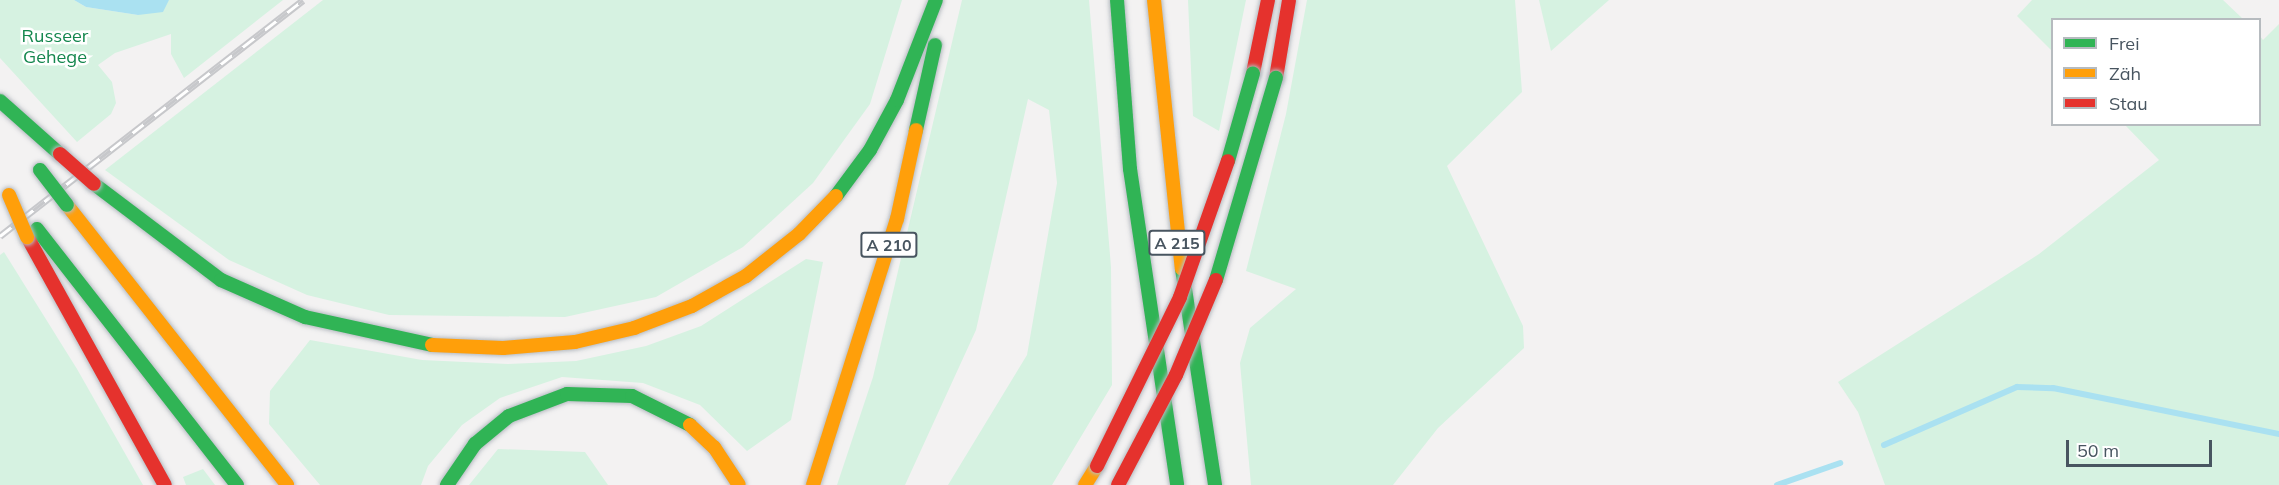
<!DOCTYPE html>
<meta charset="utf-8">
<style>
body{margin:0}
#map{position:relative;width:2279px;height:485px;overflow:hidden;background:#f3f2f2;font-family:Mulish,sans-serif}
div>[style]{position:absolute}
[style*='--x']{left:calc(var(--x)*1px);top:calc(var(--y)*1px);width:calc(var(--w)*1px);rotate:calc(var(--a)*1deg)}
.green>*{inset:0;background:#d6f2e1}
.water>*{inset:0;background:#aae1f1}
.stream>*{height:6px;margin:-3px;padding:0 3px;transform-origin:3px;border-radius:3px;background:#aae1f1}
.roads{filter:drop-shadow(0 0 2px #b7bcc2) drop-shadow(0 0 2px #b7bcc2)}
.fast>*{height:14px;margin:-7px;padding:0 7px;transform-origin:7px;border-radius:7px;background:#30b455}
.slow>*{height:14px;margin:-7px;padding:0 7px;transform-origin:7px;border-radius:7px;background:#ff9f0a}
.jam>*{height:14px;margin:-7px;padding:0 7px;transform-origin:7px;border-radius:7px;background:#e5322d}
.rail>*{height:7px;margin-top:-3.5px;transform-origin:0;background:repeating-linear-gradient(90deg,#fff 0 14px,#c7c8cb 0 28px);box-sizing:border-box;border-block:2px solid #c7c8cb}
.bridges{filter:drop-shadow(0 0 2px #b7bcc2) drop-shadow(0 0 2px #b7bcc2)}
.fast-bridge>*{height:14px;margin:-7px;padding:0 7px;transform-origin:7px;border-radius:7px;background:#30b455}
.slow-bridge>*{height:14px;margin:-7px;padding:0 7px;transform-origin:7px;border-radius:7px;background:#ff9f0a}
.jam-bridge>*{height:14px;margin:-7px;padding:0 7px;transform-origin:7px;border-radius:7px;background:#e5322d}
span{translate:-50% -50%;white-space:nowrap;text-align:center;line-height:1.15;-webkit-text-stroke:5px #fff;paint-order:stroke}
.shield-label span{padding:2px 4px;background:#fff;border:2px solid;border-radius:4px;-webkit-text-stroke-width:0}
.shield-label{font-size:16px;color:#485560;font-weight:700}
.park-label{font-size:18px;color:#14874e}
.legend{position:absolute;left:2051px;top:18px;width:210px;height:108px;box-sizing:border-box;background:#fff;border:2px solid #b6bbbf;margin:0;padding:8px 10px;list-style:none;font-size:18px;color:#485560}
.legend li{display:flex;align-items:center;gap:12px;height:30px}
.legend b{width:30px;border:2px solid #b6bbbf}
.scale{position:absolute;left:2066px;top:440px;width:146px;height:27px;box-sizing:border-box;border:3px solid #485560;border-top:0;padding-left:8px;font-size:18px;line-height:21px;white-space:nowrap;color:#485560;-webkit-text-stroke:4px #fff;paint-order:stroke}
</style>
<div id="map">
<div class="green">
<div style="clip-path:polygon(0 0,74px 0,86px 7px,138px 15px,169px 0,283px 0,184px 78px,171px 54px,171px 34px,115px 53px,98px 65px,112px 82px,116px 103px,111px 114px,77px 142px,0 58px)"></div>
<div style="clip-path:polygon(323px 0,902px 0,870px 104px,813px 183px,743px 247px,656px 297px,565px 317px,389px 315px,307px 295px,229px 260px,105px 170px)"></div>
<div style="clip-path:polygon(962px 0,1089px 0,1111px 267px,1112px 385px,1052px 485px,948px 485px,1027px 355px,1057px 183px,1049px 110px,1028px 99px,976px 330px,905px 485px,837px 485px,873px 377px)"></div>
<div style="clip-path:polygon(1188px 0,1246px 0,1219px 131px,1193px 116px)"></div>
<div style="clip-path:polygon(1307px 0,1515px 0,1522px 92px,1447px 166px,1523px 326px,1524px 348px,1438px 428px,1393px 485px,1251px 485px,1240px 363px,1250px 328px,1296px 289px,1246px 271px,1286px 114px)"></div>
<div style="clip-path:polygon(1539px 0,1609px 0,1551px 51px)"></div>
<div style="clip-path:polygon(2032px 0,2223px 0,2243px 19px,2052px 20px,2052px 51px,2017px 16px)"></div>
<div style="clip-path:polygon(2279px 24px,2279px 485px,1885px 485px,1858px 412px,1838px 382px,2039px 254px,2159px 160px,2125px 125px,2260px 124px,2260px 36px,2263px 40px)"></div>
<div style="clip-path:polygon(4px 252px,77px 369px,143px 485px,0 485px,0 255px)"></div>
<div style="clip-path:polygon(806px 259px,823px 262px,791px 420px,747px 451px,700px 405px,643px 383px,562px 377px,500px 398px,462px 425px,428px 466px,421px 485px,320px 485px,269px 424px,270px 391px,310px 340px,422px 360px,508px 364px,576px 361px,646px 346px,701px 326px)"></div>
<div style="clip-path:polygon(498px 449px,585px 452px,608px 485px,469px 485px)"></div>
<div style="clip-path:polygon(203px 469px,215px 485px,186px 485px,183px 477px)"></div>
</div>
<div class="water">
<div style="clip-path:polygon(74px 0,169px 0,163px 12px,138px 15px,86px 7px)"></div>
</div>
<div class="stream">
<div style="--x:1884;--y:445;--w:145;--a:-23.6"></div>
<div style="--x:2017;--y:387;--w:36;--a:2"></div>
<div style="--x:2053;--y:388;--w:231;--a:11.5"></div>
<div style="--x:1777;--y:485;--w:67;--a:-19.2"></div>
</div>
<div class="roads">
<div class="fast">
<div style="--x:1117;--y:0;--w:169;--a:85.6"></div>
<div style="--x:1130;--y:169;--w:319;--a:81.5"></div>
<div style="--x:0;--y:101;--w:80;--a:41.5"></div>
<div style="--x:916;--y:130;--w:87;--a:-77.4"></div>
<div style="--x:94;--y:184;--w:159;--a:37.1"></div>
<div style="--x:221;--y:280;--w:92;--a:23.8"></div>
<div style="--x:305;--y:317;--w:130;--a:12.4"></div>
<div style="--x:836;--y:196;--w:57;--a:-53.5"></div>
<div style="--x:870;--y:150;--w:57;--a:-61.6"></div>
<div style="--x:897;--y:100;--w:107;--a:-68.7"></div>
<div style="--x:37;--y:229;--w:325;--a:52"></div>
<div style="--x:1182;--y:269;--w:219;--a:81.3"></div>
<div style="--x:447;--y:485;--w:50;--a:-55.7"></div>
<div style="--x:475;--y:444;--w:44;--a:-39.5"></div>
<div style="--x:509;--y:416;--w:62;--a:-20.8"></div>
<div style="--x:567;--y:394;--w:65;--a:1.8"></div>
<div style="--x:632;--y:396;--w:65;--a:26.6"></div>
</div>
<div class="slow">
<div style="--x:1154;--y:0;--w:270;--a:84.1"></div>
<div style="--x:67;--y:205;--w:356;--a:51.8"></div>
<div style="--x:432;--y:345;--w:71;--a:2.4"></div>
<div style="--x:503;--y:348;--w:72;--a:-4.8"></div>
<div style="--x:575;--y:342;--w:61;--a:-13.3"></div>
<div style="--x:634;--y:328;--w:62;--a:-20.8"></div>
<div style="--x:692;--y:306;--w:62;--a:-29.1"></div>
<div style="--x:746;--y:276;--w:68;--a:-38.4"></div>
<div style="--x:799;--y:234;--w:53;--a:-45.8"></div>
<div style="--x:690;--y:425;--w:33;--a:43"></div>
<div style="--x:714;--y:447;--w:45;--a:56.7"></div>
<div style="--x:813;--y:485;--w:279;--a:-72.5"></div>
<div style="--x:897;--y:219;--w:91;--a:-77.9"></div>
<div style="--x:1085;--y:485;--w:22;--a:-58"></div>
</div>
<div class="jam">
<div style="--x:1253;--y:73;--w:75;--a:-78.4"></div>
<div style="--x:1276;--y:78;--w:79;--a:-80.5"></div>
<div style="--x:29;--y:240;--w:280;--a:61"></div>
</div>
</div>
<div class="rail">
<div style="--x:0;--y:236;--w:384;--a:-37.9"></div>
</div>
<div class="bridges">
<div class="fast-bridge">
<div style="--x:1228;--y:161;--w:91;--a:-74.1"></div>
<div style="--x:40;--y:170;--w:44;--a:52.4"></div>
<div style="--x:1216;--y:280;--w:211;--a:-73.5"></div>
</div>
<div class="slow-bridge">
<div style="--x:9;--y:195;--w:46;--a:66.8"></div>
</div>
<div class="jam-bridge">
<div style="--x:60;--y:154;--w:45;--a:41.4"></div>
<div style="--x:1097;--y:466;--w:188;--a:-63.8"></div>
<div style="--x:1180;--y:297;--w:144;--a:-70.6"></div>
<div style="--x:1118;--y:485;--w:124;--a:-62.2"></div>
<div style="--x:1176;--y:375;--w:103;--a:-67.2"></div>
</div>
</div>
<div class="shield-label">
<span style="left:1177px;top:243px">A 215</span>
<span style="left:889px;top:245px">A 210</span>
</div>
<div class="park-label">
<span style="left:55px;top:47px">Russeer<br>Gehege</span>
</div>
<ul class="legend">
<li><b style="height:8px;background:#30b455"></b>Frei</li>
<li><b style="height:8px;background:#ff9f0a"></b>Zäh</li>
<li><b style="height:8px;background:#e5322d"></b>Stau</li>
</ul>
<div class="scale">50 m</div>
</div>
